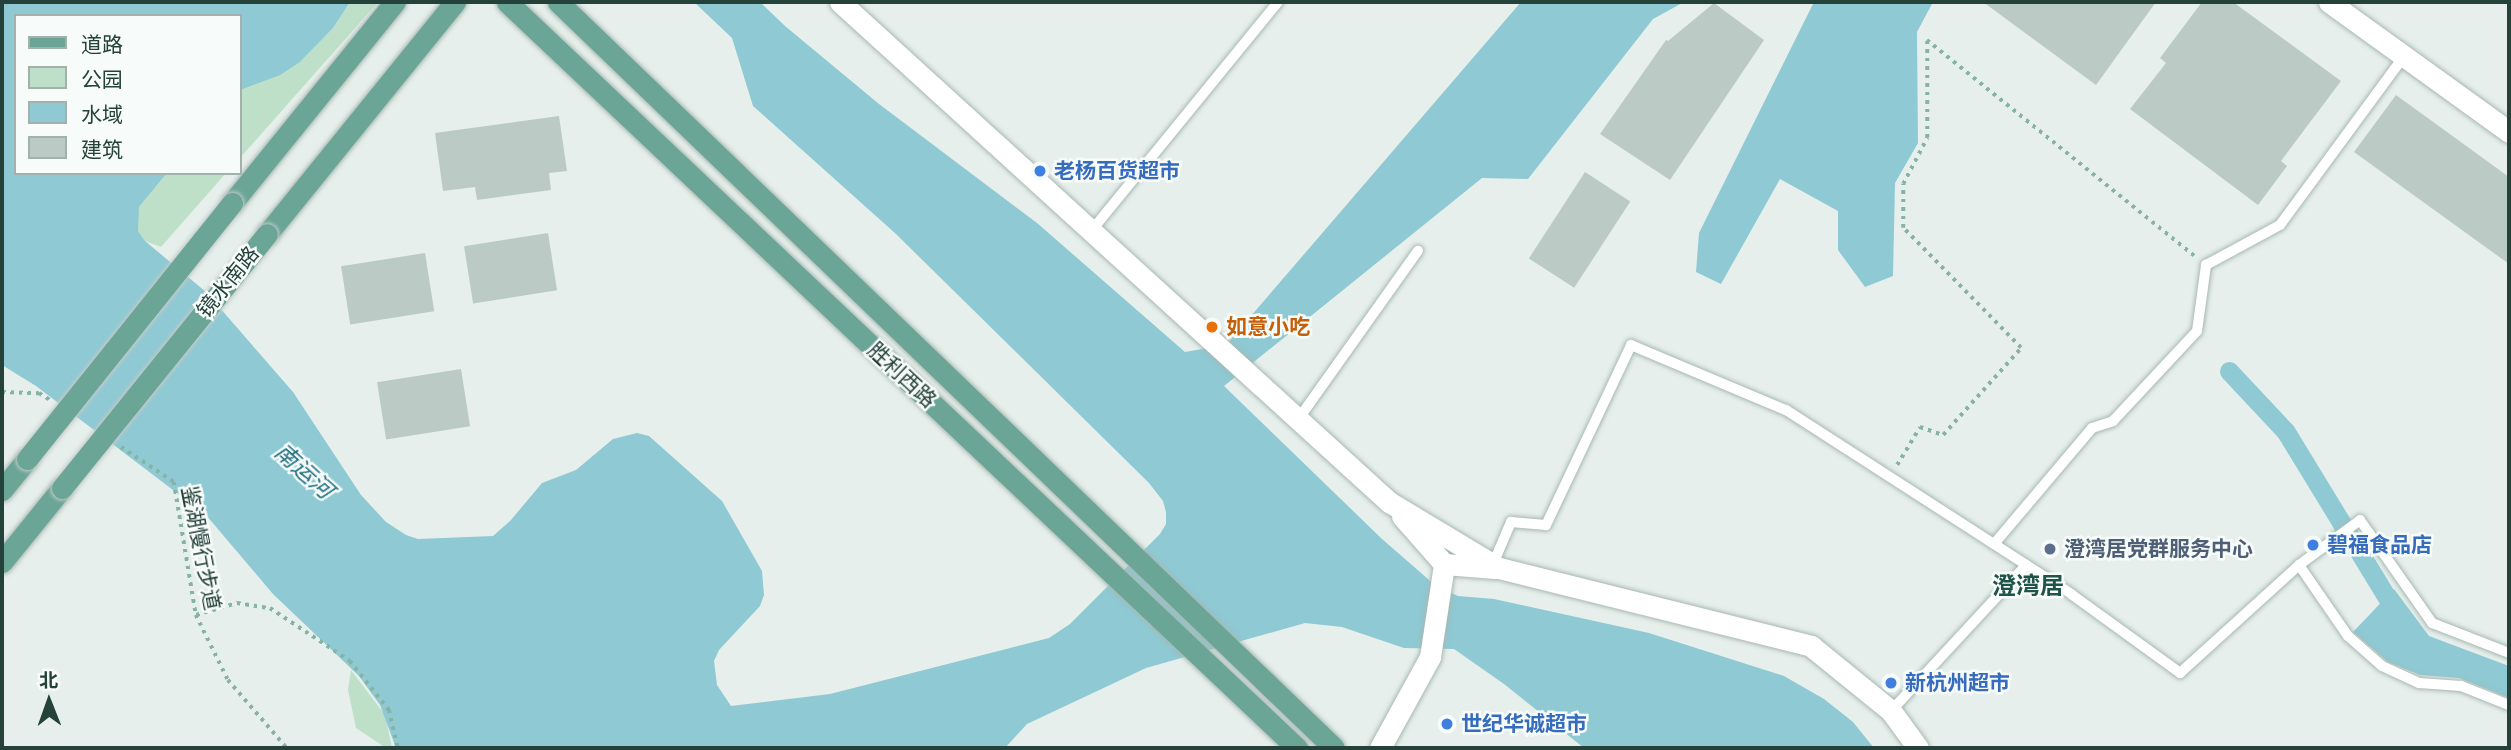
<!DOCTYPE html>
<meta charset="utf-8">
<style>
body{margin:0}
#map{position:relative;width:2511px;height:750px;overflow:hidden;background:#e6efeb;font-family:Raleway,"Noto Sans SC",sans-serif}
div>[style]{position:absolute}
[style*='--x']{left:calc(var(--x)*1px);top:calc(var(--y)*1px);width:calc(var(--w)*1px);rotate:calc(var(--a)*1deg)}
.green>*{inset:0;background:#bfe0c8}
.water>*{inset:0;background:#8ec9d4}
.canal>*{height:19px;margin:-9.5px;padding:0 9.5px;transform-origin:9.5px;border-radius:9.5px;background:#8ec9d4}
.building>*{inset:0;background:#bbcac4;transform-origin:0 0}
.path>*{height:3.5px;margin-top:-1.75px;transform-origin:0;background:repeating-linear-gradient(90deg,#86b3a5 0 3.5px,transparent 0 8.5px)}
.roads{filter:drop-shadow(0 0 2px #a8b8b2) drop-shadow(0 0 2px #a8b8b2)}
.lane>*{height:10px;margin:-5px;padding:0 5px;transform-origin:5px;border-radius:5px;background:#fff}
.street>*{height:21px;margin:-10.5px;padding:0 10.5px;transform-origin:10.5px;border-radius:10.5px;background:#fff}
.primary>*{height:21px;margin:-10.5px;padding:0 10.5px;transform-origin:10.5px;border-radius:10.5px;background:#6aa596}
.bridges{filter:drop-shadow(0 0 2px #c2cac8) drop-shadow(0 0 2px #c2cac8)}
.primary-bridge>*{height:21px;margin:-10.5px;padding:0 10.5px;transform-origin:10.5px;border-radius:10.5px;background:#6aa596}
.dots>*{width:19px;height:19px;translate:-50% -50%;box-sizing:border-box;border:4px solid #f7fbf9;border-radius:50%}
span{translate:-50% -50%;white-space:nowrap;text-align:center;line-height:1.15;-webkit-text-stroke:5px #f7fbf9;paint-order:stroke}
.shop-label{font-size:21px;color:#366cbe;font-weight:700}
.left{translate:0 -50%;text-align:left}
.street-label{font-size:21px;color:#24423a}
.food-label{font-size:21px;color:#c56008;font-weight:700}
.service-label{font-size:21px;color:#4e5e75;font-weight:700}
.water-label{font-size:23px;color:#1c6f80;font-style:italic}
.quarter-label{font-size:24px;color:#1f5548;font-weight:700}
.frame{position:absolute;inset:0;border:4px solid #24423a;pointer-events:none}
.legend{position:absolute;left:14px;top:14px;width:228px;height:161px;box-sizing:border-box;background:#f7fbf9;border:2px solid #a3b1ad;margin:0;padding:9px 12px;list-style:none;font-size:21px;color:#24423a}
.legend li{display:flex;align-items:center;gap:14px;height:35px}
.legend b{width:35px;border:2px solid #a3b1ad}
.north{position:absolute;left:14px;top:666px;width:70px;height:70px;-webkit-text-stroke:5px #f7fbf9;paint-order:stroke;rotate:359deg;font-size:19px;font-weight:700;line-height:28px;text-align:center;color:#24423a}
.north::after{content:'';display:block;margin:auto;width:24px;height:32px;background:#24423a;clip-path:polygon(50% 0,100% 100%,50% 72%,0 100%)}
</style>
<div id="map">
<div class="green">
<div style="clip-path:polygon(350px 2px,378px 2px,240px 158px,240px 90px,300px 62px,333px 28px)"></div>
<div style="clip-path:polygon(167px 173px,226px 173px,161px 247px,145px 241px,138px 231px,137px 219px,139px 207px)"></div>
<div style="clip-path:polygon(351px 670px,385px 715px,392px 748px,386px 748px,356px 728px,348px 690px)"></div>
</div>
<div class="water">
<div style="clip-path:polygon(2px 2px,350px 2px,333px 28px,300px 62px,280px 75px,240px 90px,240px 16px,16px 16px,16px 173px,167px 173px,139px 207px,138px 231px,145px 241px,206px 292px,293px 392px,361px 495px,386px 522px,406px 535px,418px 539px,493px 536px,511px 520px,542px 483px,576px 470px,613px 439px,637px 433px,649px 436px,722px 501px,762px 571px,764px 595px,760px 606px,719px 650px,714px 661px,717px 685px,731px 706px,830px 694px,1049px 638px,1070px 624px,1160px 534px,1166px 524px,1166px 512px,1163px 501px,1149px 483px,896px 234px,753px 106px,732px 38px,694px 2px,760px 2px,785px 26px,879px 104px,1037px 223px,1185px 352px,1226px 345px,1521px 2px,1684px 2px,1653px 19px,1528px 179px,1482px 178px,1224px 386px,1382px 539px,1436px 586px,1458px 596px,1494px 599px,1649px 633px,1784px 676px,1824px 699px,1853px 722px,1874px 748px,1584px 748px,1504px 684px,1454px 649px,1404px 648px,1342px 627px,1305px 623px,1146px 668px,1027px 724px,1005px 748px,396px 748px,380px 705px,359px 676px,273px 594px,206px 515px,36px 386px,2px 365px)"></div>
<div style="clip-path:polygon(1814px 2px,1933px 2px,1917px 32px,1918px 143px,1895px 183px,1893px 276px,1865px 287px,1838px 250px,1838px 211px,1780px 179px,1721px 284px,1696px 272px,1699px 233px)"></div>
<div style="clip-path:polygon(2394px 589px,2429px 636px,2509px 666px,2509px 698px,2459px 678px,2420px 675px,2388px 662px,2353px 632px)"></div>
</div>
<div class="canal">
<div style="--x:2229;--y:371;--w:83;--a:46.9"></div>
<div style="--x:2286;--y:432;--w:217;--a:58.6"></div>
</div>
<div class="building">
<div style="clip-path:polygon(1983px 2px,2156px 2px,2096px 85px)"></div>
<div style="clip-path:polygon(2202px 2px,2233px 2px,2341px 81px,2281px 161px,2287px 166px,2258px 205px,2130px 109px,2166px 63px,2160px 58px)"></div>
<div style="clip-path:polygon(1714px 3px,1764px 40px,1670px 180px,1600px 134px,1666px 40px,1668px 41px)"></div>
<div style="clip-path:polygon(2396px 95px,2509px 177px,2509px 264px,2354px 152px)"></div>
<div style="clip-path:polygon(559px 116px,567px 171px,549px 173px,551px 190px,477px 200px,475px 187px,443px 191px,435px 133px)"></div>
<div style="left:1585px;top:172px;width:54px;height:103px;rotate:33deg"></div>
<div style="left:548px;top:233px;width:58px;height:85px;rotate:81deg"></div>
<div style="left:425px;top:253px;width:59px;height:85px;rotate:81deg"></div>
<div style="left:461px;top:369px;width:58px;height:85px;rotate:81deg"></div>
</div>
<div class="path">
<div style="--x:2;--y:392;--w:37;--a:2"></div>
<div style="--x:39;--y:393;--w:13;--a:32"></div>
<div style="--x:121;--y:447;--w:64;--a:33.4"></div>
<div style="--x:174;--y:482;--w:135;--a:80.6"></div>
<div style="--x:196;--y:615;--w:72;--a:63.8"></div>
<div style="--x:228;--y:680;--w:90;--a:49.1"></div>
<div style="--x:1897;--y:465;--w:44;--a:-58.8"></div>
<div style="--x:1920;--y:427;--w:24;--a:19"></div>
<div style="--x:1943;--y:435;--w:117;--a:-48.1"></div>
<div style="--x:2021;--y:348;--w:168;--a:-134.5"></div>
<div style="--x:1903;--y:228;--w:44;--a:-90"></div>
<div style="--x:1903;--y:184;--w:52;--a:-62.4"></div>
<div style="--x:1927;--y:138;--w:98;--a:-90"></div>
<div style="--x:1927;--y:40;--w:346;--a:38.9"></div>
<div style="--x:196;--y:615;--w:43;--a:-16.3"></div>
<div style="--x:237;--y:603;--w:33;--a:9"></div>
<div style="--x:270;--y:608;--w:96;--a:33.5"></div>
<div style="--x:350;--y:661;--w:63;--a:51.5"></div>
<div style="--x:389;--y:710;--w:39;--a:77"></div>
</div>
<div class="roads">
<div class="lane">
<div style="--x:1092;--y:230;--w:294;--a:-50.8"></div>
<div style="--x:1297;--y:421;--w:209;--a:-54.6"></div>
<div style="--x:1994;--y:544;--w:152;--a:-49.8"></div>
<div style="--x:2092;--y:428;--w:22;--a:-18"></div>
<div style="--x:2113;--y:421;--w:123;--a:-47"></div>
<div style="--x:2197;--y:331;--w:67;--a:-82.2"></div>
<div style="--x:2206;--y:265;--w:84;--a:-28.4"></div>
<div style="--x:2280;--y:225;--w:210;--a:-53.7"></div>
<div style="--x:1493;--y:564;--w:46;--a:-66.8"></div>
<div style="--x:1511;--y:522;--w:35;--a:5"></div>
<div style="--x:1546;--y:525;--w:199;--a:-64.7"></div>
<div style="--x:1631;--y:345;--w:168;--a:22.8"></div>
<div style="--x:1786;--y:410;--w:339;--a:32.8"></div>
<div style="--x:2071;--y:594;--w:135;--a:35.9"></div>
<div style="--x:2180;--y:673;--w:161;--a:-42.2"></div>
<div style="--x:2299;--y:565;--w:86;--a:55.4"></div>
<div style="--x:2348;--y:636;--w:45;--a:41.4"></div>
<div style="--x:2382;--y:666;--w:41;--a:24.7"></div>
<div style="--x:2419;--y:683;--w:42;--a:4.1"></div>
<div style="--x:2461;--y:686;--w:52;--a:21.6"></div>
<div style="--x:2299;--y:565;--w:76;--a:-36.4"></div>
<div style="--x:2360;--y:520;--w:126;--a:55"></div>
<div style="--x:2432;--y:623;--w:83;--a:21.3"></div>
<div style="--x:1891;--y:711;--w:199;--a:-47.2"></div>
</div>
<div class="street">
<div style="--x:840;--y:2;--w:743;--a:42.33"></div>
<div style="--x:1389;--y:502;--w:128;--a:31"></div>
<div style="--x:1499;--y:568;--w:322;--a:14"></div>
<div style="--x:1811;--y:646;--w:103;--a:39.1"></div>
<div style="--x:1891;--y:711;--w:46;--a:53.9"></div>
<div style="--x:2329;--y:2;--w:222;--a:35.8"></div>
<div style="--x:1402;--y:516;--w:64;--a:48.8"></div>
<div style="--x:1444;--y:564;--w:51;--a:4.5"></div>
<div style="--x:1380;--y:748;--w:104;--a:-61.2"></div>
<div style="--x:1430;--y:657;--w:94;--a:-81.4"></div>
</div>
<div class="primary">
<div style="--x:507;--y:2;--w:1087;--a:43.36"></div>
<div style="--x:558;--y:2;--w:1076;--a:43.87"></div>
<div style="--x:232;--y:203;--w:259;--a:-51"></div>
<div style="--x:267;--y:234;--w:299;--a:-51"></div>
<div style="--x:2;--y:490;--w:40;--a:-51"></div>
<div style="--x:2;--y:562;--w:95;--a:-51"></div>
</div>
</div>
<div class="bridges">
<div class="primary-bridge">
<div style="--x:27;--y:459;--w:328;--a:-51.3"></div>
<div style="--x:62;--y:488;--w:326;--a:-51.1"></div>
</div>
</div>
<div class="dots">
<div style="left:1040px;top:171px;background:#3f7fe0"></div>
<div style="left:1212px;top:327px;background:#e8710a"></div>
<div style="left:2313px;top:545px;background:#3f7fe0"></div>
<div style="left:2050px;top:549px;background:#5c6f8a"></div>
<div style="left:1891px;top:683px;background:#3f7fe0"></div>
<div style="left:1447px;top:724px;background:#3f7fe0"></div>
</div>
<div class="shop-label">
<span class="left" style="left:1054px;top:171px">老杨百货超市</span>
<span class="left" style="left:2327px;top:545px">碧福食品店</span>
<span class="left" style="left:1905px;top:683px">新杭州超市</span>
<span class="left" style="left:1461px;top:724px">世纪华诚超市</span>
</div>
<div class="street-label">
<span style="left:228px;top:282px;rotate:-51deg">镜水南路</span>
<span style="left:902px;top:375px;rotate:43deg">胜利西路</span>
<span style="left:201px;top:548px;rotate:79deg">鉴湖慢行步道</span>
</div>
<div class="food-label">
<span class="left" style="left:1226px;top:327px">如意小吃</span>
</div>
<div class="service-label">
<span class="left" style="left:2064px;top:549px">澄湾居党群服务中心</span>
</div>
<div class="water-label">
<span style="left:304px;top:471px;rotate:42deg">南运河</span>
</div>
<div class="quarter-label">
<span style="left:2028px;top:586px">澄湾居</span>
</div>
<div class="frame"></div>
<ul class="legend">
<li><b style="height:9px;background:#6aa596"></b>道路</li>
<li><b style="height:19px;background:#bfe0c8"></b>公园</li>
<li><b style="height:19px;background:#8ec9d4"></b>水域</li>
<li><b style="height:19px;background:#bbcac4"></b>建筑</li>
</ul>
<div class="north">北</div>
</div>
